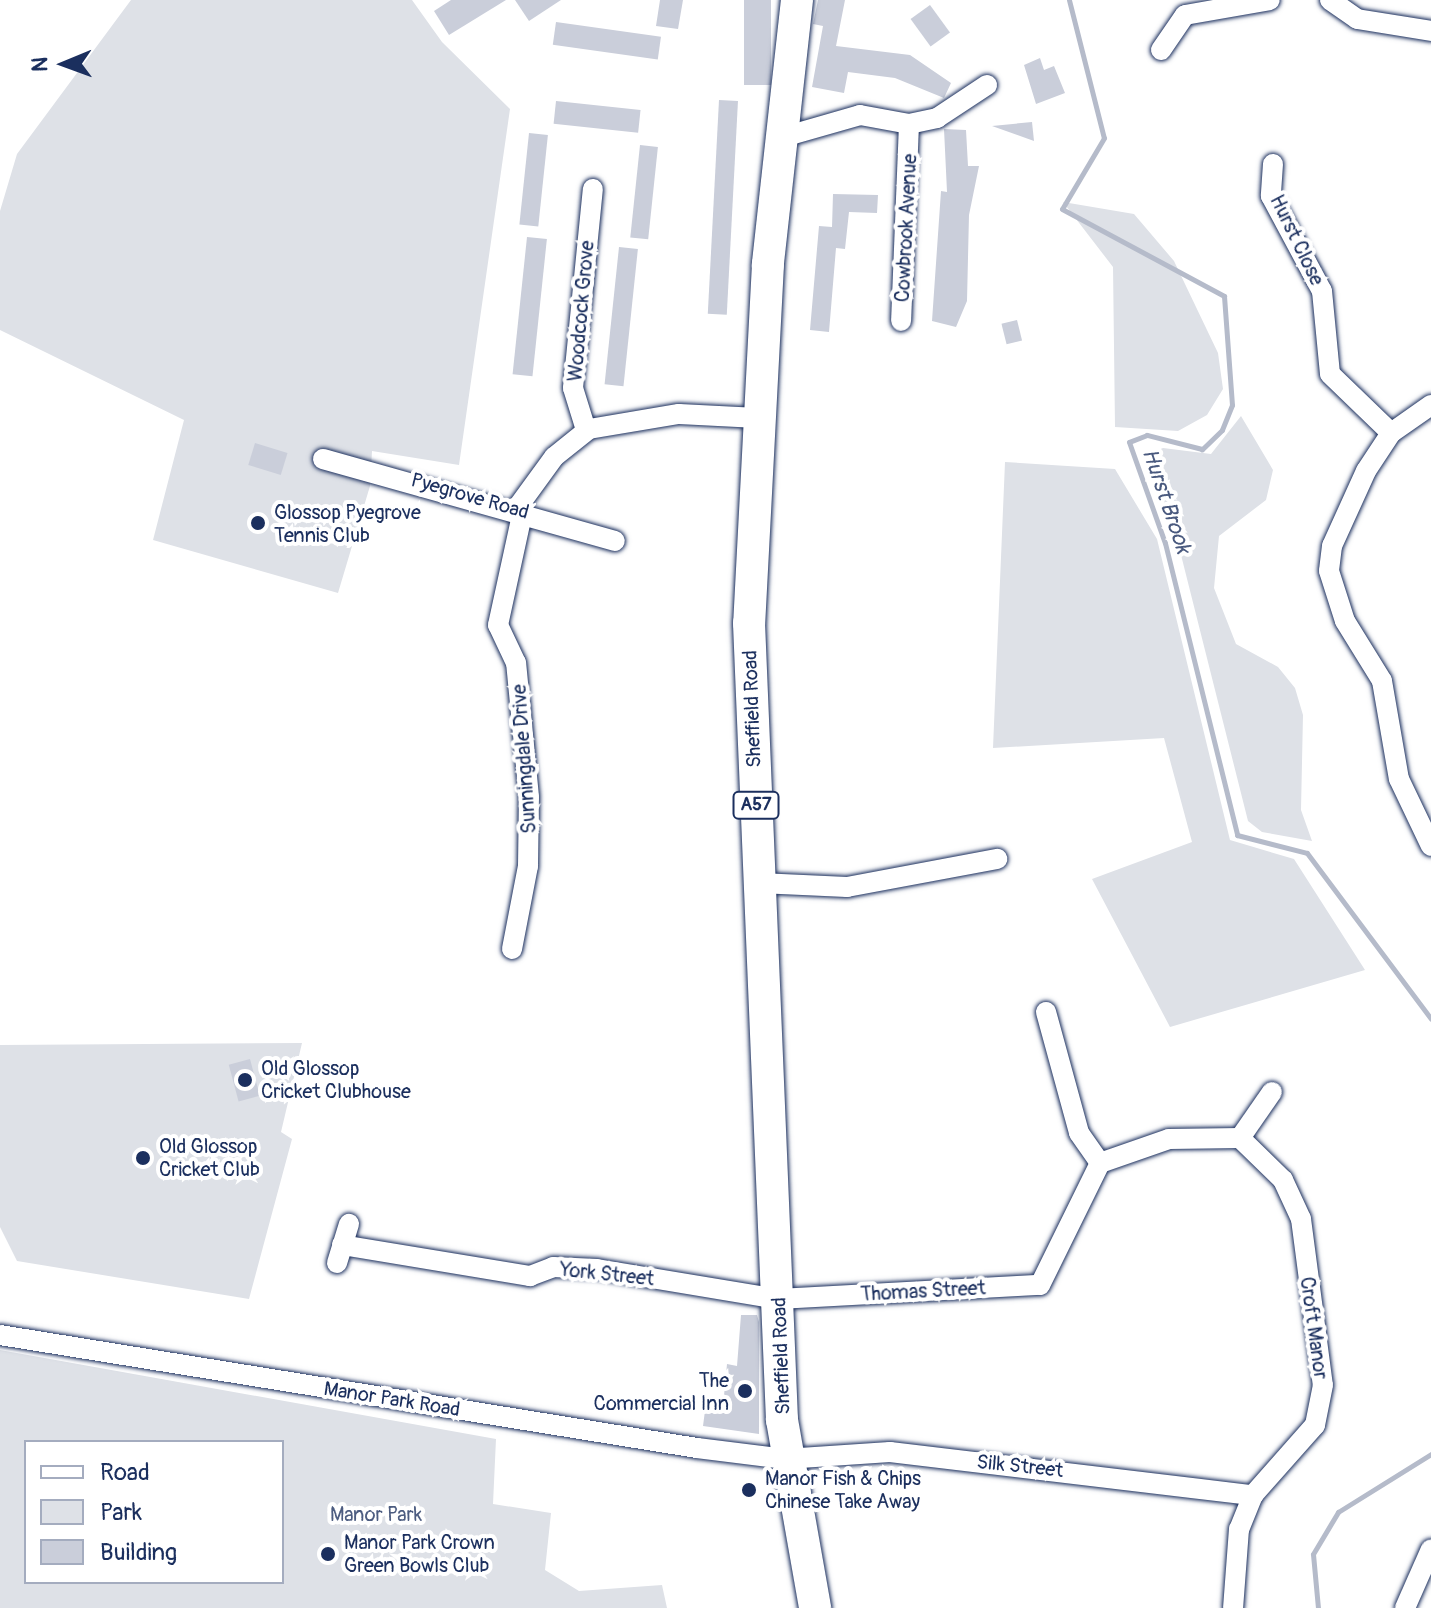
<!DOCTYPE html>
<style>
body{margin:0}
#map{position:relative;width:1431px;height:1608px;overflow:hidden;background:#fff;font-family:Pangolin,sans-serif}
div>[style]{position:absolute}
[style*='--x']{left:calc(var(--x)*1px);top:calc(var(--y)*1px);width:calc(var(--w)*1px);rotate:calc(var(--a)*1deg)}
.green>*{inset:0;background:#dee1e7}
.stream>*{height:5px;margin:-2.5px;padding:0 2.5px;transform-origin:2.5px;border-radius:2.5px;background:#b5bbca}
.building>*{inset:0;background:#caceda;transform-origin:0 0}
.roads{filter:drop-shadow(0 0 2px #1b2f5e) drop-shadow(0 0 2px #1b2f5e)}
.street>*{height:20px;margin:-10px;padding:0 10px;transform-origin:10px;border-radius:10px;background:#fff}
.primary>*{height:32px;margin:-16px;padding:0 16px;transform-origin:16px;border-radius:16px;background:#fff}
.dots>*{width:22px;height:22px;translate:-50% -50%;box-sizing:border-box;border:4px solid #fff;border-radius:50%}
span{translate:-50% -50%;white-space:nowrap;text-align:center;line-height:1.15;-webkit-text-stroke:8px #fff;paint-order:stroke}
.shield-label span{padding:2px 6px;background:#fff;border:2px solid;border-radius:6px;-webkit-text-stroke-width:0}
.shield-label{font-size:18px;color:#1b2f5e;font-weight:700}
.street-label{font-size:20px;color:#1b2f5e}
.poi-label{font-size:20px;color:#1b2f5e}
.left{translate:0 -50%;text-align:left}
.right{translate:-100% -50%;text-align:right}
.park-label{font-size:20px;color:#4c5c80}
.water-label{font-size:22px;color:#49597e;font-style:italic}
.legend{position:absolute;left:24px;top:1440px;width:260px;height:144px;box-sizing:border-box;background:#fff;border:2px solid #a4acbf;margin:0;padding:10px 14px;list-style:none;font-size:24px;color:#1b2f5e}
.legend li{display:flex;align-items:center;gap:16px;height:40px}
.legend b{width:40px;border:2px solid #a4acbf}
.north{position:absolute;left:24px;top:24px;width:80px;height:80px;-webkit-text-stroke:6px #fff;paint-order:stroke;rotate:269deg;font-size:22px;font-weight:700;line-height:32px;text-align:center;color:#1b2f5e}
.north::after{content:'';display:block;margin:auto;width:28px;height:36px;background:#1b2f5e;clip-path:polygon(50% 0,100% 100%,50% 72%,0 100%)}
</style>
<div id="map">
<div class="green">
<div style="clip-path:polygon(131px 0,412px 0,442px 42px,510px 109px,459px 465px,372px 451px,370px 486px,338px 593px,153px 540px,184px 420px,0 330px,0 211px,17px 154px)"></div>
<div style="clip-path:polygon(1063px 202px,1134px 214px,1174px 261px,1218px 353px,1223px 389px,1207px 415px,1178px 431px,1115px 427px,1113px 267px)"></div>
<div style="clip-path:polygon(1241px 416px,1273px 470px,1266px 500px,1219px 536px,1214px 588px,1236px 644px,1278px 667px,1295px 688px,1303px 715px,1301px 810px,1312px 841px,1262px 832px,1248px 821px,1178px 543px,1144px 456px,1163px 448px,1211px 454px)"></div>
<div style="clip-path:polygon(1005px 462px,1115px 469px,1157px 539px,1230px 840px,1294px 859px,1365px 970px,1170px 1027px,1092px 879px,1192px 842px,1164px 738px,993px 748px)"></div>
<div style="clip-path:polygon(302px 1043px,281px 1132px,292px 1139px,249px 1299px,17px 1261px,0 1227px,0 1045px)"></div>
<div style="clip-path:polygon(evenodd,0 1350px,496px 1439px,493px 1504px,551px 1513px,545px 1570px,579px 1591px,662px 1585px,667px 1608px,0 1608px,0 1350px,26px 1442px,282px 1442px,282px 1582px,26px 1582px,26px 1442px)"></div>
</div>
<div class="stream">
<div style="--x:1069;--y:0;--w:142;--a:75.8"></div>
<div style="--x:1104;--y:138;--w:82;--a:120.6"></div>
<div style="--x:1062;--y:209;--w:184;--a:28.2"></div>
<div style="--x:1224;--y:296;--w:109;--a:85.8"></div>
<div style="--x:1232;--y:405;--w:27;--a:112"></div>
<div style="--x:1222;--y:430;--w:28;--a:136"></div>
<div style="--x:1202;--y:449;--w:57;--a:-165.7"></div>
<div style="--x:1147;--y:435;--w:19;--a:159"></div>
<div style="--x:1129;--y:442;--w:107;--a:70.4"></div>
<div style="--x:1165;--y:543;--w:301;--a:76.1"></div>
<div style="--x:1237;--y:835;--w:72;--a:14.4"></div>
<div style="--x:1307;--y:853;--w:207;--a:53.2"></div>
<div style="--x:1318;--y:1608;--w:54;--a:-95.3"></div>
<div style="--x:1313;--y:1554;--w:49;--a:-59.2"></div>
<div style="--x:1338;--y:1512;--w:110;--a:-31.9"></div>
</div>
<div class="building">
<div style="clip-path:polygon(451px 0,506px 0,449px 35px,434px 11px)"></div>
<div style="clip-path:polygon(515px 0,561px 0,529px 21px)"></div>
<div style="clip-path:polygon(660px 0,683px 0,678px 29px,656px 26px)"></div>
<div style="left:744px;top:0;width:27px;height:85px"></div>
<div style="clip-path:polygon(818px 0,845px 0,836px 46px,910px 55px,951px 83px,944px 98px,895px 78px,848px 72px,844px 93px,812px 87px,823px 26px,813px 24px)"></div>
<div style="left:930px;top:5px;width:34px;height:24px;rotate:54deg"></div>
<div style="left:556px;top:22px;width:106px;height:23px;rotate:8deg"></div>
<div style="clip-path:polygon(1040px 58px,1044px 70px,1054px 66px,1065px 93px,1036px 104px,1024px 65px)"></div>
<div style="left:719px;top:100px;width:19px;height:214px;rotate:3deg"></div>
<div style="left:556px;top:101px;width:85px;height:23px;rotate:6deg"></div>
<div style="clip-path:polygon(1032px 122px,1034px 141px,992px 126px)"></div>
<div style="clip-path:polygon(944px 129px,966px 130px,968px 166px,979px 166px,969px 215px,967px 301px,956px 327px,932px 321px,941px 191px,947px 192px)"></div>
<div style="left:529px;top:133px;width:19px;height:92px;rotate:6deg"></div>
<div style="left:640px;top:145px;width:18px;height:93px;rotate:6deg"></div>
<div style="clip-path:polygon(833px 194px,878px 195px,877px 213px,849px 212px,845px 249px,836px 248px,829px 332px,810px 330px,819px 226px,832px 227px)"></div>
<div style="left:527px;top:237px;width:20px;height:138px;rotate:6deg"></div>
<div style="left:619px;top:247px;width:19px;height:138px;rotate:6deg"></div>
<div style="left:1017px;top:320px;width:21px;height:16px;rotate:76deg"></div>
<div style="left:255px;top:443px;width:34px;height:23px;rotate:17deg"></div>
<div style="left:250px;top:1059px;width:38px;height:22px;rotate:75deg"></div>
<div style="clip-path:polygon(741px 1315px,757px 1315px,759px 1322px,759px 1434px,703px 1426px,706px 1403px,723px 1406px,727px 1364px,737px 1366px)"></div>
</div>
<div class="roads">
<div class="street">
<div style="--x:1330;--y:0;--w:33;--a:35"></div>
<div style="--x:1357;--y:19;--w:75;--a:9.2"></div>
<div style="--x:1161;--y:50;--w:42;--a:-55.6"></div>
<div style="--x:1185;--y:15;--w:86;--a:-10"></div>
<div style="--x:909;--y:124;--w:29;--a:-12"></div>
<div style="--x:937;--y:118;--w:60;--a:-33.4"></div>
<div style="--x:780;--y:138;--w:83;--a:-16"></div>
<div style="--x:860;--y:115;--w:50;--a:10.4"></div>
<div style="--x:909;--y:124;--w:197;--a:92.3"></div>
<div style="--x:1273;--y:164;--w:32;--a:94"></div>
<div style="--x:1271;--y:196;--w:108;--a:61.8"></div>
<div style="--x:1322;--y:291;--w:83;--a:84.5"></div>
<div style="--x:1330;--y:374;--w:85;--a:44"></div>
<div style="--x:1431;--y:405;--w:49;--a:145"></div>
<div style="--x:1391;--y:433;--w:45;--a:123.3"></div>
<div style="--x:1366;--y:471;--w:82;--a:114.4"></div>
<div style="--x:1332;--y:546;--w:25;--a:97"></div>
<div style="--x:1329;--y:571;--w:52;--a:72.3"></div>
<div style="--x:1345;--y:621;--w:70;--a:58.3"></div>
<div style="--x:1382;--y:681;--w:99;--a:80.2"></div>
<div style="--x:1399;--y:779;--w:74;--a:64.5"></div>
<div style="--x:586;--y:430;--w:44;--a:-107.2"></div>
<div style="--x:573;--y:388;--w:200;--a:-84.3"></div>
<div style="--x:323;--y:459;--w:303;--a:15.7"></div>
<div style="--x:517;--y:508;--w:63;--a:-54"></div>
<div style="--x:554;--y:457;--w:45;--a:-38.7"></div>
<div style="--x:589;--y:429;--w:91;--a:-9.5"></div>
<div style="--x:679;--y:414;--w:79;--a:2.9"></div>
<div style="--x:759;--y:883;--w:88;--a:2.6"></div>
<div style="--x:847;--y:887;--w:153;--a:-10.6"></div>
<div style="--x:512;--y:949;--w:85;--a:-79.1"></div>
<div style="--x:528;--y:866;--w:69;--a:-89.2"></div>
<div style="--x:529;--y:797;--w:135;--a:-95.5"></div>
<div style="--x:516;--y:663;--w:42;--a:-115.3"></div>
<div style="--x:498;--y:625;--w:118;--a:-77.7"></div>
<div style="--x:1046;--y:1012;--w:125;--a:74.7"></div>
<div style="--x:1079;--y:1133;--w:37;--a:55"></div>
<div style="--x:1240;--y:1138;--w:56;--a:-55.2"></div>
<div style="--x:342;--y:1245;--w:191;--a:9.4"></div>
<div style="--x:530;--y:1276;--w:25;--a:-21"></div>
<div style="--x:553;--y:1267;--w:44;--a:2.6"></div>
<div style="--x:597;--y:1269;--w:184;--a:9.4"></div>
<div style="--x:779;--y:1299;--w:261;--a:-3.1"></div>
<div style="--x:1040;--y:1285;--w:136;--a:-63.8"></div>
<div style="--x:1100;--y:1163;--w:73;--a:-19.2"></div>
<div style="--x:1169;--y:1139;--w:71;--a:-0.8"></div>
<div style="--x:1240;--y:1138;--w:60;--a:44.3"></div>
<div style="--x:1283;--y:1180;--w:43;--a:65.2"></div>
<div style="--x:1301;--y:1219;--w:167;--a:82.5"></div>
<div style="--x:1323;--y:1385;--w:41;--a:101.3"></div>
<div style="--x:1315;--y:1425;--w:94;--a:131.5"></div>
<div style="--x:1253;--y:1495;--w:37;--a:112"></div>
<div style="--x:1239;--y:1529;--w:79;--a:94.3"></div>
<div style="--x:337;--y:1263;--w:41;--a:-72.9"></div>
<div style="--x:0;--y:1335;--w:706;--a:9.21"></div>
<div style="--x:697;--y:1448;--w:89;--a:7.1"></div>
<div style="--x:785;--y:1459;--w:105;--a:-3.8"></div>
<div style="--x:890;--y:1452;--w:366;--a:6.8"></div>
<div style="--x:1405;--y:1608;--w:64;--a:-66.2"></div>
</div>
<div class="primary">
<div style="--x:797;--y:0;--w:266;--a:96.3"></div>
<div style="--x:768;--y:264;--w:360;--a:93"></div>
<div style="--x:749;--y:623;--w:798;--a:87.63"></div>
<div style="--x:782;--y:1420;--w:191;--a:80"></div>
</div>
</div>
<div class="dots">
<div style="left:258px;top:523px;background:#1b2f5e"></div>
<div style="left:245px;top:1080px;background:#1b2f5e"></div>
<div style="left:143px;top:1158px;background:#1b2f5e"></div>
<div style="left:745px;top:1391px;background:#1b2f5e"></div>
<div style="left:749px;top:1490px;background:#1b2f5e"></div>
<div style="left:328px;top:1554px;background:#1b2f5e"></div>
</div>
<div class="shield-label">
<span style="left:756px;top:805px">A57</span>
</div>
<div class="street-label">
<span style="left:906px;top:228px;rotate:-87deg">Cowbrook Avenue</span>
<span style="left:1297px;top:240px;rotate:64deg">Hurst Close</span>
<span style="left:581px;top:311px;rotate:-85deg">Woodcock Grove</span>
<span style="left:470px;top:496px;rotate:16deg">Pyegrove Road</span>
<span style="left:752px;top:709px;rotate:-92deg">Sheffield Road</span>
<span style="left:524px;top:759px;rotate:-94deg">Sunningdale Drive</span>
<span style="left:607px;top:1274px;rotate:6deg">York Street</span>
<span style="left:923px;top:1291px;rotate:-3deg">Thomas Street</span>
<span style="left:1314px;top:1328px;rotate:82deg">Croft Manor</span>
<span style="left:781px;top:1356px;rotate:-92deg">Sheffield Road</span>
<span style="left:392px;top:1399px;rotate:9deg">Manor Park Road</span>
<span style="left:1020px;top:1466px;rotate:6deg">Silk Street</span>
</div>
<div class="poi-label">
<span class="left" style="left:274px;top:524px">Glossop Pyegrove<br>Tennis Club</span>
<span class="left" style="left:261px;top:1080px">Old Glossop<br>Cricket Clubhouse</span>
<span class="left" style="left:159px;top:1158px">Old Glossop<br>Cricket Club</span>
<span class="right" style="left:729px;top:1392px">The<br>Commercial Inn</span>
<span class="left" style="left:765px;top:1490px">Manor Fish &amp; Chips<br>Chinese Take Away</span>
<span class="left" style="left:344px;top:1554px">Manor Park Crown<br>Green Bowls Club</span>
</div>
<div class="park-label">
<span style="left:376px;top:1514px">Manor Park</span>
</div>
<div class="water-label">
<span style="left:1166px;top:501px;rotate:71deg">Hurst Brook</span>
</div>
<ul class="legend">
<li><b style="height:10px;background:#fff"></b>Road</li>
<li><b style="height:22px;background:#dee1e7"></b>Park</li>
<li><b style="height:22px;background:#caceda"></b>Building</li>
</ul>
<div class="north">N</div>
</div>
